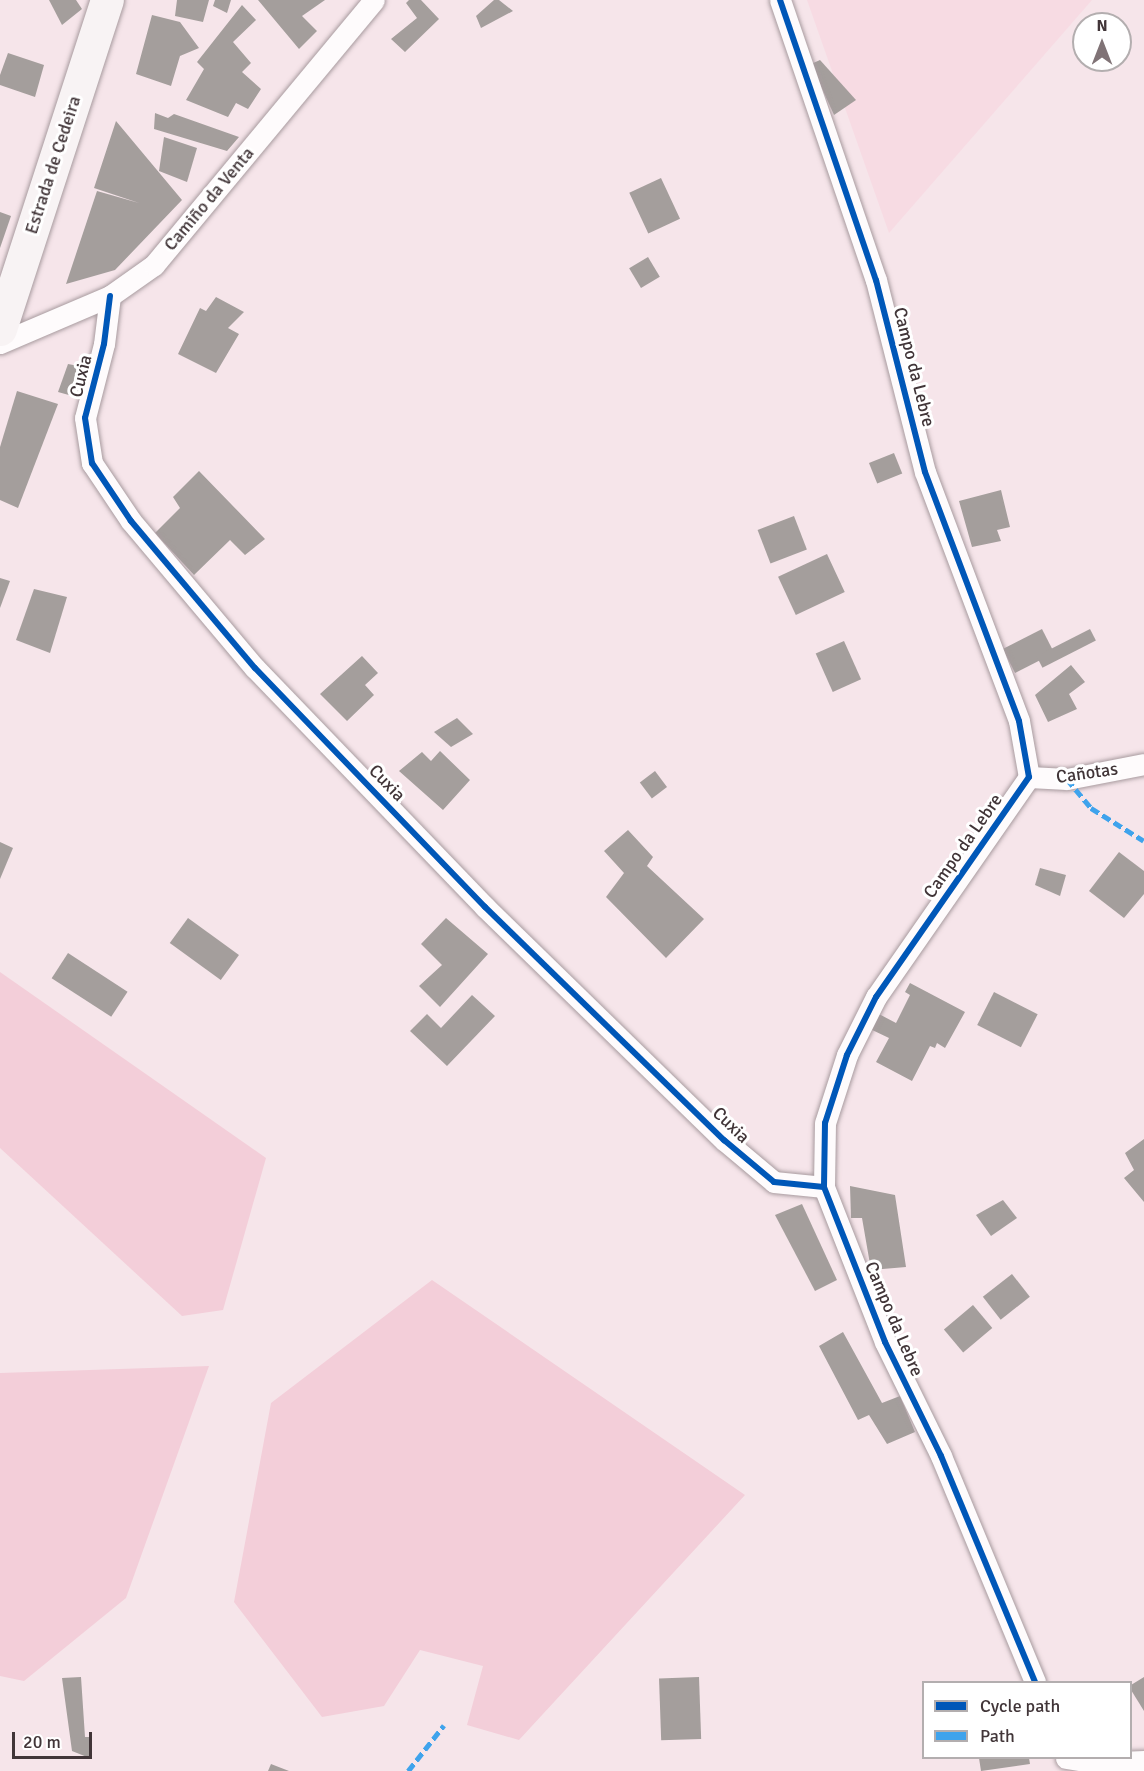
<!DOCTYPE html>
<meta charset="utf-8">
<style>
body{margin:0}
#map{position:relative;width:1144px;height:1771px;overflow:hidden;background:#f6e5ea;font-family:Signika,sans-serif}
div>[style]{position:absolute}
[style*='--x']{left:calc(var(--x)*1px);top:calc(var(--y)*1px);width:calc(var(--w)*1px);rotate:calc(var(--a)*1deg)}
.built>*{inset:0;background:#f7dbe3}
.green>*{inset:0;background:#f3ced9}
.building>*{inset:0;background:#a49e9c;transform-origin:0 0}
.roads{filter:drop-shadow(0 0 2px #a89b9f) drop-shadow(0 0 2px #a89b9f)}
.street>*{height:21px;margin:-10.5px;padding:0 10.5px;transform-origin:10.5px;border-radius:10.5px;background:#fefbfc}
.primary>*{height:33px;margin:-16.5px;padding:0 16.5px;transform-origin:16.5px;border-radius:16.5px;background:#f8f3f4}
.quiet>*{height:4.5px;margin-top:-2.25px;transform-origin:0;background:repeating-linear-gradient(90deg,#3fa3ec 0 9px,transparent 0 13.5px)}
.cycleway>*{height:6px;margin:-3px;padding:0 3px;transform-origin:3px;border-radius:3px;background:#0057b8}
span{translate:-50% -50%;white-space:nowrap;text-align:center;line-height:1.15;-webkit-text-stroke:6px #fff;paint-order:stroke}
.street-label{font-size:18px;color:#413538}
.legend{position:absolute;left:922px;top:1681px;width:210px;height:78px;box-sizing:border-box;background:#fff;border:2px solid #b3aeaf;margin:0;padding:8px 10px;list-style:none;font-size:18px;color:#413538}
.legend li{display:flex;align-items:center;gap:12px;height:30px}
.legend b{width:30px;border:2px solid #b3aeaf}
.north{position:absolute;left:1072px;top:12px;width:60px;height:60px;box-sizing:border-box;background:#fff;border:2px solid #b3aeaf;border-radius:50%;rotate:0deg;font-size:16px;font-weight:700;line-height:24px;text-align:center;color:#413538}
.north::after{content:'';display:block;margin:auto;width:21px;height:27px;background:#807376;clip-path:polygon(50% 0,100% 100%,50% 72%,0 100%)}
.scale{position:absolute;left:12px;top:1732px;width:80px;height:27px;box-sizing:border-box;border:3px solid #413538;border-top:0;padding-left:8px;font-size:18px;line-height:21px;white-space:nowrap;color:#413538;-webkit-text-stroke:4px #fff;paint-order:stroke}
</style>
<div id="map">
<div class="built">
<div style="clip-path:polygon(807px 0,1092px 0,889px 233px)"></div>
</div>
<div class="green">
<div style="clip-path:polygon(0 972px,266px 1158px,223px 1310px,182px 1316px,0 1148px)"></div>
<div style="clip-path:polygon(432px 1280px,745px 1495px,519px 1740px,467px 1725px,483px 1666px,420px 1650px,384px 1706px,322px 1717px,234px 1602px,271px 1403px)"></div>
<div style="clip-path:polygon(209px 1366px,126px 1598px,24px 1681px,0 1676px,0 1373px)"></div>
</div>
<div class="building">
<div style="clip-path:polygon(49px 0,76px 0,82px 9px,62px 25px)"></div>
<div style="clip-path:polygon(177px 0,209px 0,203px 22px,175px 16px)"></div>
<div style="clip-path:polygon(215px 0,231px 0,227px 13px,213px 6px)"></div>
<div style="clip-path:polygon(258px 0,325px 0,302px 16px,317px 31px,299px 49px)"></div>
<div style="clip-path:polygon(409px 0,421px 0,439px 19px,405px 52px,391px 39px,417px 18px,406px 3px)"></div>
<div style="clip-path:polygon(494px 0,499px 0,513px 11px,481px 28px,476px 16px)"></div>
<div style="clip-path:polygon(242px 5px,256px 20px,233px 42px,251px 63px,242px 72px,261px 89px,248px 109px,236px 103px,228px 117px,186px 100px,204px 69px,197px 62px)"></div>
<div style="clip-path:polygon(152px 15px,180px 22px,199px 48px,180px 56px,171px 86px,136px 74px)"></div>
<div style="clip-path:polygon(8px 53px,44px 65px,35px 97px,0 85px,0 75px)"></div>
<div style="clip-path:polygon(820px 60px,856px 100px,834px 115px,811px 64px)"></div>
<div style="clip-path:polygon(155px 113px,168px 118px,174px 114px,239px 137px,227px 151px,154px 129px)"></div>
<div style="clip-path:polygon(116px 121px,182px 200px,115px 270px,66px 284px,97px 191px,139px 203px,94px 188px)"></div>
<div style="clip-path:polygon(164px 137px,197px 148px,187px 182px,159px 171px)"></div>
<div style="left:661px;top:178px;width:45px;height:35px;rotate:65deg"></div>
<div style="clip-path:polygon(0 212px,11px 216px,0 248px)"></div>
<div style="left:648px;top:257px;width:23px;height:22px;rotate:59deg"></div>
<div style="clip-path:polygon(216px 297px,244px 312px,228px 328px,239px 334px,216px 373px,178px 354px,200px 308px,206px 311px)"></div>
<div style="clip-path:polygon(68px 364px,84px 367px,76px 397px,58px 392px)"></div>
<div style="clip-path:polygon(17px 391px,58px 404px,18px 508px,0 500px,0 447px)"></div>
<div style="left:894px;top:453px;width:22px;height:27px;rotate:68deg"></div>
<div style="clip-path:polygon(199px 471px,265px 539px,245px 555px,230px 540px,194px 575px,155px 533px,180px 508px,173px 497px)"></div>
<div style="clip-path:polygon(1001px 490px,1010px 527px,997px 530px,1001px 541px,972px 547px,959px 501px)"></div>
<div style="left:794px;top:516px;width:36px;height:39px;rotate:69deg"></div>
<div style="left:827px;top:554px;width:42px;height:54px;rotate:65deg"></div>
<div style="clip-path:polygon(0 578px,10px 581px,0 608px)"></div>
<div style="clip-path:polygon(34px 589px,67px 597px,50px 653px,16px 640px)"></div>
<div style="left:1042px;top:629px;width:27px;height:44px;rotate:63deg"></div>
<div style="left:1090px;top:629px;width:13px;height:60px;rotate:63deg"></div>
<div style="left:844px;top:641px;width:42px;height:31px;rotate:66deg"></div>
<div style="clip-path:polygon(362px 656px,378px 673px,365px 685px,374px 695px,347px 721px,320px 694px)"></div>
<div style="clip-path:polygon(1071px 665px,1085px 682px,1069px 694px,1077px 709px,1048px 722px,1035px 695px)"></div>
<div style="clip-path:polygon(457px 718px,473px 734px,451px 747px,434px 732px)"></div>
<div style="clip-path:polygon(440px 751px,470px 780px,443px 810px,399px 771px,422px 752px,431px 761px)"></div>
<div style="left:655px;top:771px;width:20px;height:19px;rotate:53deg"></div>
<div style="clip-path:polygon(628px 830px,653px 857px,647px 866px,704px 919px,666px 958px,606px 897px,624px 873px,604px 851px)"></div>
<div style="clip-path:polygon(0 842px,13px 848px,0 879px)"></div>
<div style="clip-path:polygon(1119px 852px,1144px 871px,1144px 894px,1124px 918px,1089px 891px)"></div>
<div style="clip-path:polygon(1040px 868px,1066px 875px,1060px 896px,1035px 885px)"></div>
<div style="left:188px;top:918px;width:63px;height:31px;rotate:36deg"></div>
<div style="clip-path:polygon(446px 918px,488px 954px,440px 1007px,419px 986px,442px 965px,421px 944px)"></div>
<div style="left:68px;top:953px;width:71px;height:30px;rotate:33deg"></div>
<div style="clip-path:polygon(910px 983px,965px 1012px,945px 1048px,937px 1043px,935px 1048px,930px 1046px,912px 1081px,876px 1062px,889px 1038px,868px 1028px,877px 1013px,896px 1023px,910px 995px,905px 992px)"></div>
<div style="left:994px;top:992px;width:49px;height:37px;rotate:27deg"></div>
<div style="clip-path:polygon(472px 995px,495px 1016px,447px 1066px,410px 1031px,427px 1014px,441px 1028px)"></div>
<div style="clip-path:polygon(1144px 1139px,1144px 1202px,1124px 1178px,1134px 1170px,1125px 1153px)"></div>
<div style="clip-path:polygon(850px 1186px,895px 1195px,906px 1267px,871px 1270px,862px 1218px,851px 1218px)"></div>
<div style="clip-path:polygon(1003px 1200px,1017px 1218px,991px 1236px,976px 1215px)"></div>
<div style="clip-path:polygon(802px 1204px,837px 1280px,815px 1291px,775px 1215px)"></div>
<div style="left:1012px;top:1274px;width:29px;height:37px;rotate:52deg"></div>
<div style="left:973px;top:1305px;width:30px;height:38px;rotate:50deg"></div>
<div style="clip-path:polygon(843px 1332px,882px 1403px,900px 1396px,915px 1432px,887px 1444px,869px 1415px,858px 1420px,819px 1346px)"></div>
<div style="clip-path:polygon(81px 1677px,85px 1737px,90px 1737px,92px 1759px,72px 1751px,62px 1678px)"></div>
<div style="left:699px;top:1677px;width:62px;height:40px;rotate:88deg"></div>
<div style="clip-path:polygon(1144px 1677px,1144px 1711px,1131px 1690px,1131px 1685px)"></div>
<div style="clip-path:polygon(979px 1758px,1029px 1758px,1030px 1764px,981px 1771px)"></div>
<div style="clip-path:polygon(271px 1764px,289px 1771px,268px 1771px)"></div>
</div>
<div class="roads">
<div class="street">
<div style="--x:780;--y:0;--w:296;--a:71.1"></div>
<div style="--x:876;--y:280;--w:198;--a:75.7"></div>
<div style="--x:925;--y:472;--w:266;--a:69.3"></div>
<div style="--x:1019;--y:721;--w:57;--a:79.9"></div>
<div style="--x:1029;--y:777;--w:268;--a:124.8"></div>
<div style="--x:876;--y:997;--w:65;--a:116.6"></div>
<div style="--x:847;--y:1055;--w:71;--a:107.9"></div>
<div style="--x:825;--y:1123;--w:64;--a:90.9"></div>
<div style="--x:824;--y:1187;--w:167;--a:68.5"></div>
<div style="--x:885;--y:1342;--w:127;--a:63.8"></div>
<div style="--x:941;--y:1456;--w:245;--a:67.4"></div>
<div style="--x:110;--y:296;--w:48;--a:97.1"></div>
<div style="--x:104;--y:344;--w:76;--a:104.4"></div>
<div style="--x:85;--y:418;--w:46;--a:81.2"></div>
<div style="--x:92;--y:463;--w:70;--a:56.1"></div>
<div style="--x:131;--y:521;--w:192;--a:49.9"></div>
<div style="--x:255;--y:668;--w:332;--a:46.1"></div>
<div style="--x:485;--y:907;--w:334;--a:44.3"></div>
<div style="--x:724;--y:1140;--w:65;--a:40"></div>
<div style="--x:774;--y:1182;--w:50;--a:5.7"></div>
<div style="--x:0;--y:343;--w:120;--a:-23.1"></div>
<div style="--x:110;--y:296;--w:54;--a:-35.2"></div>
<div style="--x:154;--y:265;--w:344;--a:-50.3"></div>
<div style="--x:1029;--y:777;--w:38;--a:3"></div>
<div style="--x:1067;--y:779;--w:78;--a:-11"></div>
<div style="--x:1066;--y:1758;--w:31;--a:9"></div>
<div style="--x:1097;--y:1763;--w:47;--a:-2.4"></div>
</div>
<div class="primary">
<div style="--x:0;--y:329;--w:346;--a:-72"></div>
</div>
</div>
<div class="quiet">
<div style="--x:1067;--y:779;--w:38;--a:50"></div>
<div style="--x:1091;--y:808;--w:62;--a:31.9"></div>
<div style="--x:408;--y:1771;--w:58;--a:-52"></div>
</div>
<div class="cycleway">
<div style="--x:780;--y:0;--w:296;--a:71.1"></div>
<div style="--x:876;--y:280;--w:198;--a:75.7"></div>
<div style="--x:925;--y:472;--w:266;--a:69.3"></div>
<div style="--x:1019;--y:721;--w:57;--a:79.9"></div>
<div style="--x:1029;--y:777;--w:268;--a:124.8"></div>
<div style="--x:876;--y:997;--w:65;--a:116.6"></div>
<div style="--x:847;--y:1055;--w:71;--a:107.9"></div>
<div style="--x:825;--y:1123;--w:64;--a:90.9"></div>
<div style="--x:824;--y:1187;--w:167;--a:68.5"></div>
<div style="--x:885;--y:1342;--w:127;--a:63.8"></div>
<div style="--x:941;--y:1456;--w:245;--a:67.4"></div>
<div style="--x:110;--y:296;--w:48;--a:97.1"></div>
<div style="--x:104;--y:344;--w:76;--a:104.4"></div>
<div style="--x:85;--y:418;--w:46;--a:81.2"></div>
<div style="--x:92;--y:463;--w:70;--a:56.1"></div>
<div style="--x:131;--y:521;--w:192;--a:49.9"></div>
<div style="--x:255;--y:668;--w:332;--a:46.1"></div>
<div style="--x:485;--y:907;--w:334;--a:44.3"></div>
<div style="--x:724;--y:1140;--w:65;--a:40"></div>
<div style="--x:774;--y:1182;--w:50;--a:5.7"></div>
</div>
<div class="street-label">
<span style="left:53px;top:165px;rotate:-72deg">Estrada de Cedeira</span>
<span style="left:209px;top:199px;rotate:-50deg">Camiño da Venta</span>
<span style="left:914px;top:367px;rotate:76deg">Campo da Lebre</span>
<span style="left:81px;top:376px;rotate:-76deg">Cuxia</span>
<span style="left:1087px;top:773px;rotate:-8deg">Cañotas</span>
<span style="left:387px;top:783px;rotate:46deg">Cuxia</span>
<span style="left:963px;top:846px;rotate:-55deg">Campo da Lebre</span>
<span style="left:731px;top:1125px;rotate:44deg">Cuxia</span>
<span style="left:894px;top:1319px;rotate:67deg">Campo da Lebre</span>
</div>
<ul class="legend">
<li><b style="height:8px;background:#0057b8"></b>Cycle path</li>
<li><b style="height:8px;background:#3fa3ec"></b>Path</li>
</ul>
<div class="north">N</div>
<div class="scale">20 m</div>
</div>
